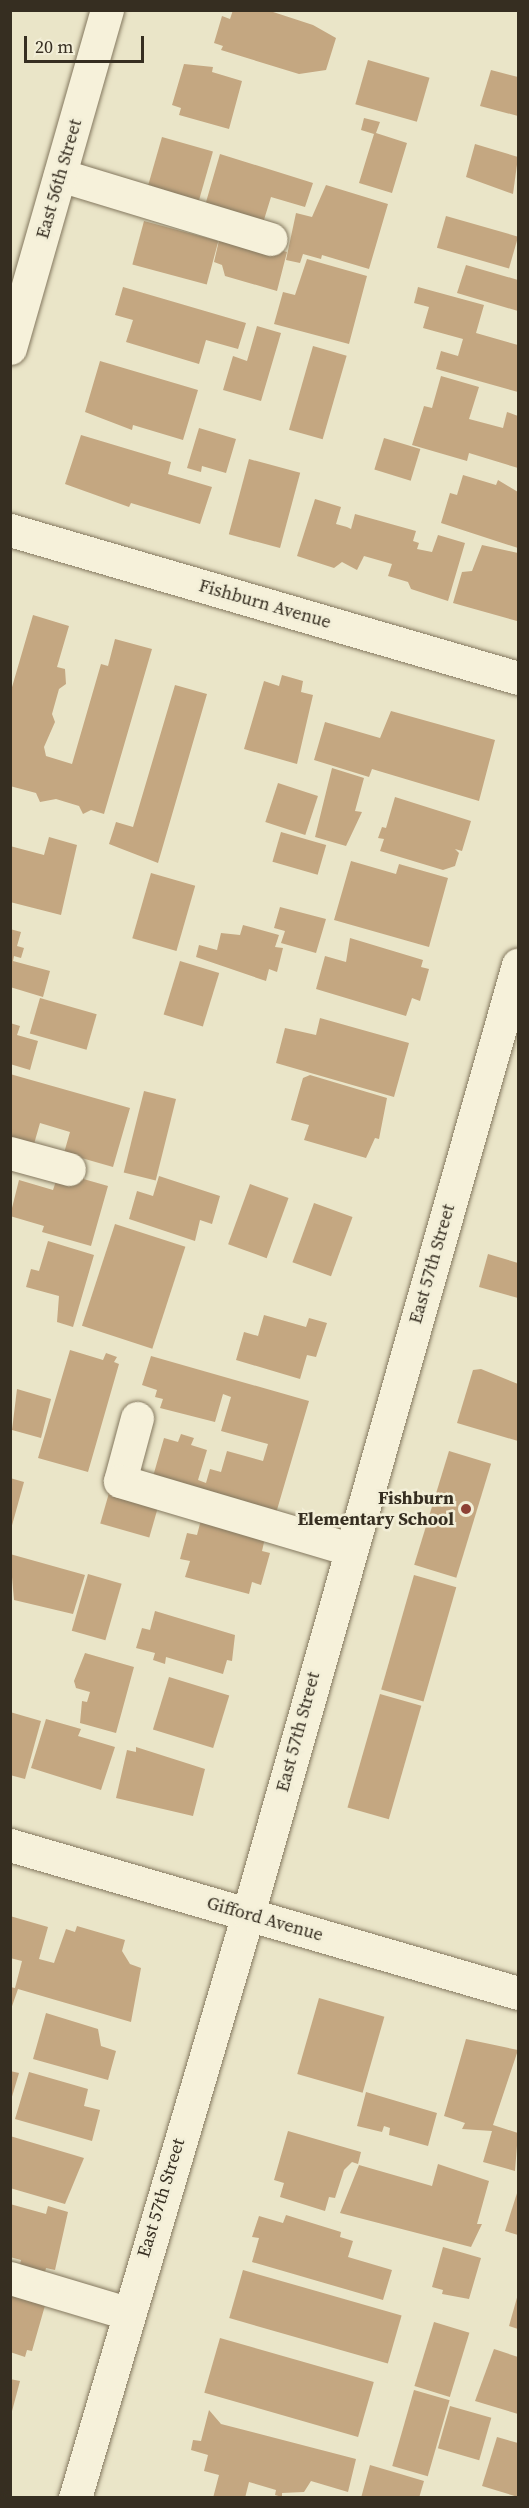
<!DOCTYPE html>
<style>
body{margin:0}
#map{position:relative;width:529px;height:2508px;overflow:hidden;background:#eae5c8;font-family:"Source Serif 4",serif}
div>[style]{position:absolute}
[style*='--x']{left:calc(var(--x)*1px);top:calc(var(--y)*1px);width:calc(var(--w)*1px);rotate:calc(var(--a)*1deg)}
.building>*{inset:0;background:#c4a781;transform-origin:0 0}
.roads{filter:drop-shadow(0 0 2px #84785f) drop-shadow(0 0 2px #84785f)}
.minor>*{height:33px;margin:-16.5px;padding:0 16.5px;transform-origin:16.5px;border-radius:16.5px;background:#f6f1da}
.dots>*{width:16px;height:16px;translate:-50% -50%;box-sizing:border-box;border:3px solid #f2eed7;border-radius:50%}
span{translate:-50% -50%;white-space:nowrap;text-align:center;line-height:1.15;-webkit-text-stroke:5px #f2eed7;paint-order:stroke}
.street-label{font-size:18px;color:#362e21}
.poi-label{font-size:18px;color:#362e21;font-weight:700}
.right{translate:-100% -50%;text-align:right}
.frame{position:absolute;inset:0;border:12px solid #362e21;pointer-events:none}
.scale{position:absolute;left:24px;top:36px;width:120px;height:27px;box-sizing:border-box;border:3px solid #362e21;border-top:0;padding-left:8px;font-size:18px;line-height:21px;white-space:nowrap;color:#362e21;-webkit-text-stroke:4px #f2eed7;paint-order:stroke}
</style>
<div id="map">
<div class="building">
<div style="clip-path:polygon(233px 10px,267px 10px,313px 25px,336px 38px,326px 70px,299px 74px,221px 50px,223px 46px,214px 43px,222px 16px,230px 19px)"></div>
<div style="left:368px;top:60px;width:64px;height:46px;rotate:16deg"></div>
<div style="clip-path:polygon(184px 64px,213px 67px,212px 72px,242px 81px,229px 129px,179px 115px,181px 108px,172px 105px)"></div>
<div style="clip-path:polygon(491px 70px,518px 77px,518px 116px,480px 106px)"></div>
<div style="clip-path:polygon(364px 118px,380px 122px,376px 133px,407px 143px,392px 193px,359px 183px,374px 134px,361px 130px)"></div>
<div style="left:162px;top:137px;width:53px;height:59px;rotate:16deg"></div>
<div style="clip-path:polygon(475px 144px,518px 157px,513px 194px,466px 177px)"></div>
<div style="clip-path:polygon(220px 154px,313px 183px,305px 207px,271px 197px,263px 223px,204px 209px)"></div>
<div style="clip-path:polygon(326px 185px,388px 204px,369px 269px,322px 255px,321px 259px,303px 254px,300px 263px,286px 260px,296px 213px,312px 217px)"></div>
<div style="left:446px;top:216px;width:75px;height:33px;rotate:16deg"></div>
<div style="left:144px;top:221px;width:77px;height:45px;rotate:15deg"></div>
<div style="clip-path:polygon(220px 236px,287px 252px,277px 291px,225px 276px,222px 265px,214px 262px)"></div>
<div style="clip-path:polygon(307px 259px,367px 276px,349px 344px,274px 324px,283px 292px,295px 295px)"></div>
<div style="clip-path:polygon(466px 265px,518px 280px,518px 311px,457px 293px)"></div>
<div style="clip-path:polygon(123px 287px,246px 323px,238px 349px,206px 340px,199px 364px,126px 342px,133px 320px,115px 315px)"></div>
<div style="clip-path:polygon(418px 287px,484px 305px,476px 333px,518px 345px,518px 392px,436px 369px,441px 351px,458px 356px,463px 339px,423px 328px,429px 307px,414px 303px)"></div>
<div style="clip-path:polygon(257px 326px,281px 333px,261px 401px,223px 390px,233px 356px,247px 361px)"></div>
<div style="left:313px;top:346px;width:35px;height:87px;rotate:16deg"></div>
<div style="clip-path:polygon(100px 361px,198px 390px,183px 440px,133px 425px,132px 430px,85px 412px)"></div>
<div style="clip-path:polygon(441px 376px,479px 387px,469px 419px,503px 428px,507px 412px,518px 416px,518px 468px,469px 453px,467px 461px,412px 445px,424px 406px,432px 408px)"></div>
<div style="clip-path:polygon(199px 428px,236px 439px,226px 473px,202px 466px,201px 472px,187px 468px)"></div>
<div style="clip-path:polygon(81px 435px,171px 462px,168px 474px,212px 487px,200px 524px,131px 503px,129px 507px,65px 484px)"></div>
<div style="left:384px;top:438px;width:38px;height:33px;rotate:17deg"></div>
<div style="left:249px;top:459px;width:53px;height:78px;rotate:15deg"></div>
<div style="clip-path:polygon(463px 475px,496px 485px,498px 480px,518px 492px,518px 548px,441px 523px,450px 493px,457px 495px)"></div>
<div style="clip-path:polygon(315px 499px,341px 507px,336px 524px,347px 527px,351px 529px,355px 514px,416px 531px,413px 541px,419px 543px,417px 549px,432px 552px,438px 535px,465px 543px,448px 601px,411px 589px,408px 582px,388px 576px,392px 564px,364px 556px,357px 570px,342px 562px,334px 568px,297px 556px)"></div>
<div style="clip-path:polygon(482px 545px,518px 553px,517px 621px,453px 603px,462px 572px,472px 571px)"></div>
<div style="clip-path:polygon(33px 615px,69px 626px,57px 667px,65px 669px,66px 684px,59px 689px,52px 714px,55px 722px,44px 747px,46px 756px,72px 764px,101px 664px,108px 666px,115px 639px,152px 649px,104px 814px,91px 810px,83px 814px,79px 806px,56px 799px,40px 802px,36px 793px,10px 786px,10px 694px)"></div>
<div style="clip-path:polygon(282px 675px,303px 681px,301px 692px,313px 695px,297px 764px,244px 749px,264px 681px,279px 686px)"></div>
<div style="clip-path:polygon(175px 685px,207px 694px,158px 863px,109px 844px,116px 822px,133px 827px)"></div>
<div style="clip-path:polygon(391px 711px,495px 740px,479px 801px,372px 769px,369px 777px,314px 760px,325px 722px,380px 738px)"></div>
<div style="clip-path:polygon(332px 768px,364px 778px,355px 811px,362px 812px,346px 846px,315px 837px)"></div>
<div style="left:278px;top:783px;width:42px;height:41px;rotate:18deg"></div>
<div style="clip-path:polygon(395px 797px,471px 821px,462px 851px,455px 849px,459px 853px,455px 866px,443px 870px,380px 851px,384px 839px,378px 838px,382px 827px,386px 828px)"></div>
<div style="left:281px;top:832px;width:47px;height:31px;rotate:16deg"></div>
<div style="clip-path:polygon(49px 837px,77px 845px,61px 915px,10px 902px,10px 846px,44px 855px)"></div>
<div style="clip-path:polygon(351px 861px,396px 874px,399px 864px,448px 878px,429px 947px,334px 920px)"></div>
<div style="left:151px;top:873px;width:46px;height:68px;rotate:16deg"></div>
<div style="clip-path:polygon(280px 907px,326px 919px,316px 953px,281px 943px,285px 931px,274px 928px)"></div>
<div style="clip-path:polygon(243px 925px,279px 935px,275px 947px,283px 948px,277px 972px,269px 969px,266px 981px,196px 957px,199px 945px,217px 950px,221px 933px,240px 935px)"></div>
<div style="clip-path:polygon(10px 929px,21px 932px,17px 946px,24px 948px,21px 958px,14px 956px,13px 961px,50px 971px,43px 997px,10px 987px)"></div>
<div style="clip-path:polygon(350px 938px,423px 960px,421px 967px,429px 969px,420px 1001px,412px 998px,406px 1016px,316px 989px,325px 956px,346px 962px)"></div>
<div style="left:180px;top:961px;width:41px;height:56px;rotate:17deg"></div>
<div style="left:40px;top:998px;width:59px;height:37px;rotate:16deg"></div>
<div style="clip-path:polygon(320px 1018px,409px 1043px,394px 1097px,276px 1063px,285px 1028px,316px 1035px)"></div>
<div style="clip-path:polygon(10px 1023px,20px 1026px,17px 1035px,38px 1041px,30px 1070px,10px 1064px)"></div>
<div style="clip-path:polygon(10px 1074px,130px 1108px,113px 1167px,64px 1153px,70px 1132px,40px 1123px,34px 1144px,10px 1138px)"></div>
<div style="clip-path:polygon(310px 1075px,387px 1098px,379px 1139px,375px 1138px,366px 1158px,304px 1140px,309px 1125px,291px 1120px,303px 1078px)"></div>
<div style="left:144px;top:1091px;width:33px;height:84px;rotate:14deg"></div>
<div style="clip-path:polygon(59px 1172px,108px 1186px,91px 1246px,42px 1232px,44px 1226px,10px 1216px,19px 1180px,53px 1190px)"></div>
<div style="clip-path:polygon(159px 1176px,220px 1196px,212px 1224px,200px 1220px,195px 1241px,129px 1219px,137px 1191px,153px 1196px)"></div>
<div style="left:250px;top:1184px;width:41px;height:64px;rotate:20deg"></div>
<div style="left:314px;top:1203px;width:41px;height:63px;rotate:20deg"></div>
<div style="left:115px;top:1224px;width:74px;height:107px;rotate:18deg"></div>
<div style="clip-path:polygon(48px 1241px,94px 1255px,73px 1327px,57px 1322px,59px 1296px,26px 1287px,31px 1269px,39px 1271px)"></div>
<div style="clip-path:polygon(488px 1254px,518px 1263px,518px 1298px,479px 1287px)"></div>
<div style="clip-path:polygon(264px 1315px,306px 1327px,309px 1318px,327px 1323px,316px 1357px,307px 1355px,300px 1379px,236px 1360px,244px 1332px,258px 1336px)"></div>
<div style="clip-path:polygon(70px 1350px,103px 1360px,106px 1353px,117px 1357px,114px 1362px,119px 1364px,88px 1472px,38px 1458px)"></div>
<div style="clip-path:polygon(151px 1356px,309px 1401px,274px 1520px,152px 1480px,164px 1438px,178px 1442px,181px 1434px,194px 1438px,191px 1445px,207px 1450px,198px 1480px,206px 1483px,210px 1469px,221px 1472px,227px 1451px,263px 1461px,268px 1444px,221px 1431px,231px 1397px,223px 1394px,215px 1422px,160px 1408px,163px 1399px,155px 1397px,157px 1390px,142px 1385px)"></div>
<div style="clip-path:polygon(481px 1369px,518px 1384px,518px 1441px,457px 1423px,473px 1370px)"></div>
<div style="clip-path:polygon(17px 1389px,51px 1399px,41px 1438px,12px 1430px)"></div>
<div style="left:449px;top:1451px;width:44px;height:119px;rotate:17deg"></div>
<div style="clip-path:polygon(10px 1478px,24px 1482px,11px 1529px,10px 1528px)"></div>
<div style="left:111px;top:1486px;width:51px;height:39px;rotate:16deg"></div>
<div style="clip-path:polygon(201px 1520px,265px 1538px,262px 1551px,270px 1553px,261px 1585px,252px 1582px,249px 1594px,185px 1577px,190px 1561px,180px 1559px,187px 1533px,197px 1535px)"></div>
<div style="clip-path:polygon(10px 1554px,85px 1575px,73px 1614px,14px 1600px)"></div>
<div style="left:88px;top:1574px;width:35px;height:59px;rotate:16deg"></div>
<div style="left:414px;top:1575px;width:44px;height:119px;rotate:16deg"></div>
<div style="clip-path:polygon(155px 1611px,235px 1635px,232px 1661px,227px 1660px,223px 1674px,166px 1657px,165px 1664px,153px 1660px,155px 1653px,136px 1648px,142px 1628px,150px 1630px)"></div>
<div style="clip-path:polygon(85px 1653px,134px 1667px,116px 1733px,80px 1723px,82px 1701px,87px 1702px,90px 1692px,76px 1688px,74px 1681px)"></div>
<div style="left:169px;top:1677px;width:63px;height:55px;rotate:17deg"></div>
<div style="left:380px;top:1694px;width:43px;height:118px;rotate:16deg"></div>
<div style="clip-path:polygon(10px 1712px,41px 1721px,25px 1779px,10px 1775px)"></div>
<div style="clip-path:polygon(46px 1719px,81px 1729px,78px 1736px,115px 1747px,101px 1790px,31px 1768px)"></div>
<div style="clip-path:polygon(136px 1747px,205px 1769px,193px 1816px,116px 1798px,127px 1750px,136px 1752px)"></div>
<div style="clip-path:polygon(10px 1916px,48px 1927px,39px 1959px,54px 1963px,66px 1929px,75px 1932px,77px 1926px,125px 1940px,122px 1951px,130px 1964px,141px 1968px,131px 2022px,18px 1989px,10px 2012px,10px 1987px,15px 1988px,22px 1961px,10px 1958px)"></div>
<div style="left:319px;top:1998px;width:68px;height:79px;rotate:16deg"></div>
<div style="clip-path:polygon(46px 2013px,98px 2029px,101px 2046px,116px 2051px,108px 2080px,33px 2059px)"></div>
<div style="clip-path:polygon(466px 2039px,518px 2050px,493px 2125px,518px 2133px,515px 2171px,483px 2162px,492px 2131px,462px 2129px,465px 2123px,444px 2116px)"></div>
<div style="clip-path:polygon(10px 2071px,19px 2073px,11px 2100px,10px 2100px)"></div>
<div style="clip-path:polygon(29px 2072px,88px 2089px,84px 2106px,100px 2110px,92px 2141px,15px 2119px)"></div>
<div style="clip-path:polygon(366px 2092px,437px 2113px,428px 2146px,389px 2135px,390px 2128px,384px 2126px,382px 2132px,357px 2126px)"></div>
<div style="clip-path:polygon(288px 2131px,361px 2152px,358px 2164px,352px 2162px,344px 2170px,335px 2198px,329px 2197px,325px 2211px,280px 2197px,284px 2183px,274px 2180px)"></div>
<div style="clip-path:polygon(10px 2136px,84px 2158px,65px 2204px,10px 2188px)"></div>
<div style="clip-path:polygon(438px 2164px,489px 2181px,477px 2224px,482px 2224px,471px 2247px,340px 2213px,359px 2165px,432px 2186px)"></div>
<div style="clip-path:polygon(518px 2190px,518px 2235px,505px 2231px)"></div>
<div style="clip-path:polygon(10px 2204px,46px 2214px,48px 2206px,68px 2212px,55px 2270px,46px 2268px,44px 2276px,19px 2269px,21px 2260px,10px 2257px)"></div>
<div style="clip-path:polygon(286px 2215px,341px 2232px,340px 2237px,353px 2241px,348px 2257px,392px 2270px,383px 2300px,252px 2262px,259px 2238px,252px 2237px,259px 2216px,283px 2223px)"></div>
<div style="clip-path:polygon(443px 2247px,481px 2258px,469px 2299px,442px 2294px,443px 2290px,432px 2287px)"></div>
<div style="left:243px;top:2270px;width:165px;height:50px;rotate:16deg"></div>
<div style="clip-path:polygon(10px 2292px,46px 2302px,32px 2351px,27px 2350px,25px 2357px,10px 2352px)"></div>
<div style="clip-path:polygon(518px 2294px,518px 2329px,509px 2326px)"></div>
<div style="left:434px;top:2322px;width:37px;height:67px;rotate:17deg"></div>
<div style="left:220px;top:2338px;width:160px;height:57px;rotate:16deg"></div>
<div style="clip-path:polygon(494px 2349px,518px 2357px,518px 2414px,475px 2401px)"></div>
<div style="clip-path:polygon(10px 2379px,20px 2381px,11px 2415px,10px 2415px)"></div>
<div style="left:414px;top:2390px;width:37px;height:79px;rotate:16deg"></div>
<div style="left:450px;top:2406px;width:43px;height:44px;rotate:16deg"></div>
<div style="clip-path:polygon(209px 2410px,221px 2424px,356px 2459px,348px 2492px,311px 2481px,304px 2492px,282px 2493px,282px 2497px,275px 2495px,276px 2490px,249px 2482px,245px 2498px,213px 2498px,219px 2475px,204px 2471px,208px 2455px,191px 2450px,193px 2440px,201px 2441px)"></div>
<div style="clip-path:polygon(497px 2437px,518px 2443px,518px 2497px,482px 2486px)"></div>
<div style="clip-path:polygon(370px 2465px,424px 2481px,419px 2498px,361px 2498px)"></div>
</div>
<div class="roads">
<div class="minor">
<div style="--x:60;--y:175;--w:220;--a:16.9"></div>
<div style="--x:10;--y:348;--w:352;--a:-74"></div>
<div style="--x:10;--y:530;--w:529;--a:16.24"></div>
<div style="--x:10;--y:1153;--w:61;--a:15.2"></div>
<div style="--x:137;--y:1418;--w:65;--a:105.1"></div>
<div style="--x:120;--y:1481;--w:239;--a:16.5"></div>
<div style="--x:10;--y:1845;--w:529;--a:16.24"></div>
<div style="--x:10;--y:2278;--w:122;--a:16.7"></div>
<div style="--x:75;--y:2498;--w:609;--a:-73.5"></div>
<div style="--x:248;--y:1914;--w:987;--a:-74.12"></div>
</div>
</div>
<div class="dots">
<div style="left:466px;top:1509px;background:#8d4135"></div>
</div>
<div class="street-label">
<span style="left:59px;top:179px;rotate:-74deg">East 56th Street</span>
<span style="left:265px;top:604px;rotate:16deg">Fishburn Avenue</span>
<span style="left:432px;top:1264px;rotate:-74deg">East 57th Street</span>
<span style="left:298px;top:1732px;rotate:-75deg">East 57th Street</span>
<span style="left:265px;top:1919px;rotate:16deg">Gifford Avenue</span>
<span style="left:161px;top:2198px;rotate:-73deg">East 57th Street</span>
</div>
<div class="poi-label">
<span class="right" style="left:454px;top:1509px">Fishburn<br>Elementary School</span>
</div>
<div class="frame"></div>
<div class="scale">20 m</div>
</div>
